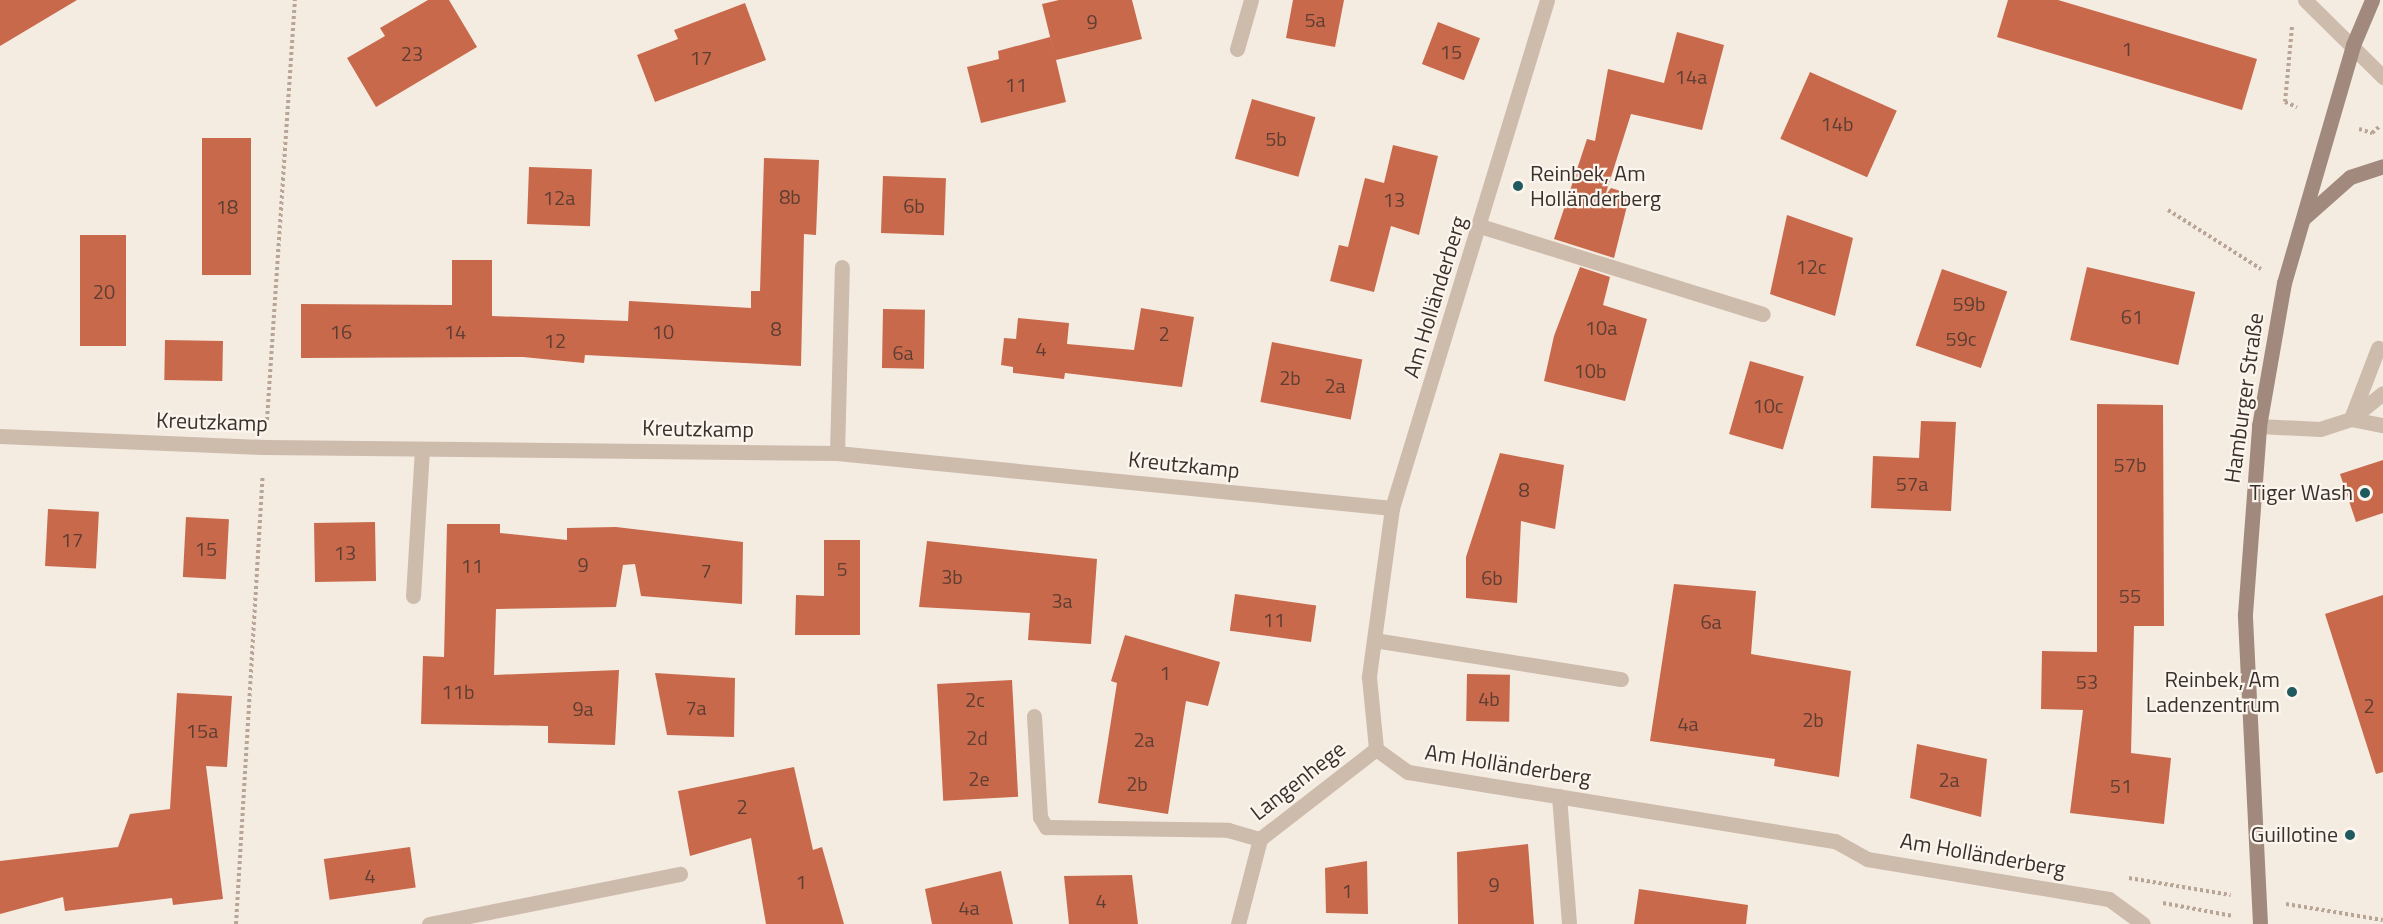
<!DOCTYPE html>
<meta charset="utf-8">
<style>
body{margin:0}
#map{position:relative;width:2383px;height:924px;overflow:hidden;background:#f4ebe1;font-family:"Titillium Web",sans-serif}
div>[style]{position:absolute}
[style*='--x']{left:calc(var(--x)*1px);top:calc(var(--y)*1px);width:calc(var(--w)*1px);rotate:calc(var(--a)*1deg)}
.building>*{inset:0;background:#c8694b;transform-origin:0 0}
.path>*{height:4px;margin-top:-2px;transform-origin:0;background:repeating-linear-gradient(90deg,#b9a596 0 3px,transparent 0 6px)}
.lane>*{height:15px;margin:-7.5px;padding:0 7.5px;transform-origin:7.5px;border-radius:7.5px;background:#cdbbac}
.street>*{height:15px;margin:-7.5px;padding:0 7.5px;transform-origin:7.5px;border-radius:7.5px;background:#cdbbac}
.secondary>*{height:15px;margin:-7.5px;padding:0 7.5px;transform-origin:7.5px;border-radius:7.5px;background:#a18a7d}
.dots>*{width:16px;height:16px;translate:-50% -50%;box-sizing:border-box;border:3px solid #fbf5ee;border-radius:50%}
span{translate:-50% -50%;white-space:nowrap;text-align:center;line-height:1.15;-webkit-text-stroke:4.5px #fbf5ee;paint-order:stroke}
.number-label{font-size:20px;color:#5e3e33}
.number-label span{-webkit-text-stroke-width:0}
.poi-label{font-size:22px;color:#3b302b}
.left{translate:0 -50%;text-align:left}
.right{translate:-100% -50%;text-align:right}
.street-label{font-size:22px;color:#3b302b}
</style>
<div id="map">
<div class="building">
<div style="clip-path:polygon(0 0,77px 0,0 46px)"></div>
<div style="clip-path:polygon(428px 0,449px 0,477px 47px,376px 107px,347px 58px,385px 36px,380px 28px)"></div>
<div style="clip-path:polygon(1059px 0,1132px 0,1142px 39px,1056px 60px,1066px 102px,981px 123px,967px 67px,999px 59px,998px 51px,1050px 37px,1055px 57px,1042px 4px)"></div>
<div style="clip-path:polygon(1293px 0,1344px 0,1335px 47px,1286px 38px)"></div>
<div style="clip-path:polygon(2008px 0,2058px 0,2257px 59px,2242px 110px,1997px 37px)"></div>
<div style="clip-path:polygon(745px 3px,766px 60px,655px 102px,637px 55px,678px 39px,674px 30px)"></div>
<div style="left:1438px;top:22px;width:45px;height:45px;rotate:21deg"></div>
<div style="clip-path:polygon(1677px 32px,1724px 45px,1702px 130px,1631px 114px,1605px 196px,1611px 188px,1630px 194px,1614px 258px,1554px 239px,1587px 139px,1595px 141px,1608px 69px,1664px 83px)"></div>
<div style="left:1810px;top:72px;width:95px;height:73px;rotate:24deg"></div>
<div style="left:1252px;top:99px;width:66px;height:62px;rotate:16deg"></div>
<div style="left:202px;top:138px;width:49px;height:137px"></div>
<div style="clip-path:polygon(1393px 145px,1438px 156px,1419px 235px,1391px 226px,1374px 292px,1330px 281px,1339px 245px,1348px 247px,1365px 178px,1384px 183px)"></div>
<div style="clip-path:polygon(764px 158px,819px 160px,816px 235px,804px 234px,801px 366px,585px 355px,584px 363px,523px 357px,301px 358px,301px 304px,452px 305px,452px 260px,492px 260px,492px 316px,628px 321px,629px 301px,751px 308px,751px 291px,760px 291px)"></div>
<div style="left:529px;top:167px;width:63px;height:57px;rotate:2deg"></div>
<div style="left:883px;top:176px;width:63px;height:57px;rotate:2deg"></div>
<div style="clip-path:polygon(1787px 215px,1853px 238px,1835px 316px,1770px 294px)"></div>
<div style="left:80px;top:235px;width:46px;height:111px"></div>
<div style="clip-path:polygon(1580px 267px,1610px 277px,1603px 305px,1647px 319px,1625px 401px,1544px 381px,1554px 336px)"></div>
<div style="left:2087px;top:267px;width:111px;height:75px;rotate:13deg"></div>
<div style="left:1942px;top:269px;width:69px;height:81px;rotate:19deg"></div>
<div style="clip-path:polygon(1141px 308px,1194px 317px,1182px 387px,1065px 373px,1064px 379px,1013px 373px,1013px 367px,1001px 365px,1004px 338px,1016px 339px,1018px 318px,1069px 323px,1067px 344px,1134px 350px)"></div>
<div style="left:883px;top:309px;width:42px;height:59px;rotate:1deg"></div>
<div style="left:165px;top:340px;width:58px;height:40px;rotate:1deg"></div>
<div style="left:1272px;top:342px;width:92px;height:61px;rotate:11deg"></div>
<div style="left:1750px;top:361px;width:56px;height:76px;rotate:16deg"></div>
<div style="clip-path:polygon(2097px 404px,2163px 405px,2164px 626px,2134px 626px,2131px 753px,2171px 758px,2164px 824px,2070px 813px,2083px 710px,2041px 709px,2042px 651px,2097px 652px)"></div>
<div style="clip-path:polygon(1921px 421px,1956px 422px,1951px 511px,1871px 508px,1873px 456px,1919px 458px)"></div>
<div style="clip-path:polygon(1500px 453px,1564px 465px,1555px 529px,1521px 521px,1517px 603px,1466px 598px,1466px 557px)"></div>
<div style="clip-path:polygon(2383px 460px,2383px 513px,2356px 522px,2340px 474px)"></div>
<div style="left:48px;top:509px;width:51px;height:57px;rotate:3deg"></div>
<div style="left:186px;top:517px;width:43px;height:60px;rotate:3deg"></div>
<div style="left:375px;top:522px;width:59px;height:61px;rotate:89deg"></div>
<div style="clip-path:polygon(447px 524px,500px 524px,500px 533px,567px 540px,567px 528px,616px 527px,743px 542px,742px 604px,641px 596px,635px 564px,623px 565px,616px 607px,496px 609px,494px 675px,619px 670px,615px 745px,548px 743px,548px 726px,421px 724px,423px 656px,444px 657px)"></div>
<div style="clip-path:polygon(824px 540px,860px 540px,860px 635px,795px 635px,796px 595px,824px 596px)"></div>
<div style="clip-path:polygon(927px 541px,1097px 559px,1091px 644px,1028px 640px,1030px 613px,919px 607px)"></div>
<div style="clip-path:polygon(1674px 584px,1756px 591px,1751px 654px,1851px 671px,1839px 777px,1774px 766px,1775px 759px,1650px 741px)"></div>
<div style="left:1235px;top:594px;width:82px;height:37px;rotate:8deg"></div>
<div style="clip-path:polygon(2383px 595px,2383px 772px,2376px 774px,2325px 614px)"></div>
<div style="clip-path:polygon(1125px 635px,1220px 662px,1208px 706px,1186px 701px,1168px 814px,1098px 803px,1117px 683px,1111px 681px)"></div>
<div style="clip-path:polygon(655px 673px,735px 678px,734px 737px,667px 735px)"></div>
<div style="left:1467px;top:674px;width:43px;height:47px;rotate:1deg"></div>
<div style="left:1012px;top:680px;width:117px;height:75px;rotate:87deg"></div>
<div style="clip-path:polygon(177px 693px,232px 696px,227px 767px,206px 766px,223px 899px,173px 905px,172px 898px,65px 911px,63px 897px,0 914px,0 861px,118px 847px,130px 814px,170px 809px)"></div>
<div style="clip-path:polygon(1917px 744px,1987px 759px,1981px 817px,1910px 798px)"></div>
<div style="clip-path:polygon(794px 767px,813px 850px,822px 847px,844px 924px,766px 924px,751px 838px,690px 856px,678px 791px)"></div>
<div style="clip-path:polygon(1528px 844px,1534px 924px,1458px 924px,1457px 852px)"></div>
<div style="left:410px;top:847px;width:41px;height:87px;rotate:82deg"></div>
<div style="clip-path:polygon(1367px 861px,1368px 914px,1326px 913px,1325px 868px)"></div>
<div style="clip-path:polygon(1001px 871px,1013px 924px,932px 924px,925px 889px)"></div>
<div style="clip-path:polygon(1132px 875px,1138px 924px,1069px 924px,1064px 876px)"></div>
<div style="clip-path:polygon(1639px 889px,1748px 905px,1746px 924px,1634px 924px)"></div>
</div>
<div class="path">
<div style="--x:2292;--y:27;--w:75;--a:95.3"></div>
<div style="--x:2285;--y:102;--w:13;--a:23"></div>
<div style="--x:2359;--y:129;--w:14;--a:17"></div>
<div style="--x:2372;--y:133;--w:11;--a:-41"></div>
<div style="--x:2168;--y:210;--w:110;--a:32.4"></div>
<div style="--x:267;--y:420;--w:421;--a:-86.2"></div>
<div style="--x:2129;--y:878;--w:103;--a:9.5"></div>
<div style="--x:2163;--y:903;--w:71;--a:10.5"></div>
<div style="--x:2286;--y:904;--w:98;--a:9.4"></div>
<div style="--x:236;--y:924;--w:449;--a:-86.6"></div>
</div>
<div class="lane">
<div style="--x:1237;--y:49;--w:51;--a:-74.1"></div>
<div style="--x:1480;--y:226;--w:296;--a:17.3"></div>
<div style="--x:2352;--y:416;--w:73;--a:-69.1"></div>
<div style="--x:2351;--y:419;--w:33;--a:11"></div>
<div style="--x:2259;--y:426;--w:61;--a:2.8"></div>
<div style="--x:2320;--y:429;--w:33;--a:-18"></div>
<div style="--x:2351;--y:419;--w:41;--a:-39.1"></div>
<div style="--x:837;--y:453;--w:186;--a:-88.5"></div>
<div style="--x:413;--y:596;--w:147;--a:-86.5"></div>
<div style="--x:1374;--y:640;--w:250;--a:9"></div>
<div style="--x:1034;--y:716;--w:101;--a:86.6"></div>
<div style="--x:1040;--y:817;--w:12;--a:59"></div>
<div style="--x:1046;--y:827;--w:182;--a:0.9"></div>
<div style="--x:1228;--y:830;--w:33;--a:16"></div>
<div style="--x:429;--y:924;--w:256;--a:-11.3"></div>
</div>
<div class="street">
<div style="--x:1547;--y:0;--w:531;--a:106.97"></div>
<div style="--x:1392;--y:508;--w:171;--a:97.8"></div>
<div style="--x:1369;--y:677;--w:72;--a:84.4"></div>
<div style="--x:1376;--y:749;--w:39;--a:36"></div>
<div style="--x:1408;--y:772;--w:433;--a:9.2"></div>
<div style="--x:1835;--y:841;--w:37;--a:29"></div>
<div style="--x:1867;--y:859;--w:245;--a:9.4"></div>
<div style="--x:2109;--y:899;--w:42;--a:36.3"></div>
<div style="--x:2305;--y:0;--w:110;--a:44.6"></div>
<div style="--x:0;--y:436;--w:265;--a:2.4"></div>
<div style="--x:265;--y:447;--w:572;--a:0.6"></div>
<div style="--x:837;--y:453;--w:558;--a:5.66"></div>
<div style="--x:1559;--y:796;--w:128;--a:85.5"></div>
<div style="--x:1238;--y:924;--w:88;--a:-75.5"></div>
<div style="--x:1260;--y:839;--w:147;--a:-37.8"></div>
</div>
<div class="secondary">
<div style="--x:2305;--y:217;--w:60;--a:-41.6"></div>
<div style="--x:2350;--y:177;--w:35;--a:-18"></div>
<div style="--x:2260;--y:924;--w:310;--a:-92.8"></div>
<div style="--x:2245;--y:614;--w:189;--a:-85.7"></div>
<div style="--x:2259;--y:426;--w:145;--a:-80.1"></div>
<div style="--x:2284;--y:283;--w:248;--a:-73.8"></div>
<div style="--x:2353;--y:45;--w:49;--a:-67.1"></div>
</div>
<div class="dots">
<div style="left:1518px;top:186px;background:#1f5a5e"></div>
<div style="left:2365px;top:493px;background:#1f5a5e"></div>
<div style="left:2292px;top:692px;background:#1f5a5e"></div>
<div style="left:2350px;top:835px;background:#1f5a5e"></div>
</div>
<div class="number-label">
<span style="left:1315px;top:19px">5a</span>
<span style="left:1092px;top:21px">9</span>
<span style="left:2127px;top:48px">1</span>
<span style="left:1451px;top:51px">15</span>
<span style="left:412px;top:53px">23</span>
<span style="left:701px;top:57px">17</span>
<span style="left:1691px;top:76px">14a</span>
<span style="left:1016px;top:84px">11</span>
<span style="left:1837px;top:123px">14b</span>
<span style="left:1276px;top:138px">5b</span>
<span style="left:790px;top:196px">8b</span>
<span style="left:559px;top:197px">12a</span>
<span style="left:1394px;top:199px">13</span>
<span style="left:914px;top:205px">6b</span>
<span style="left:227px;top:206px">18</span>
<span style="left:1811px;top:266px">12c</span>
<span style="left:104px;top:291px">20</span>
<span style="left:1969px;top:303px">59b</span>
<span style="left:2132px;top:316px">61</span>
<span style="left:1601px;top:327px">10a</span>
<span style="left:776px;top:328px">8</span>
<span style="left:341px;top:331px">16</span>
<span style="left:455px;top:331px">14</span>
<span style="left:663px;top:331px">10</span>
<span style="left:1164px;top:333px">2</span>
<span style="left:1961px;top:338px">59c</span>
<span style="left:555px;top:340px">12</span>
<span style="left:1041px;top:348px">4</span>
<span style="left:903px;top:352px">6a</span>
<span style="left:1590px;top:370px">10b</span>
<span style="left:1290px;top:377px">2b</span>
<span style="left:1335px;top:385px">2a</span>
<span style="left:1768px;top:405px">10c</span>
<span style="left:2130px;top:464px">57b</span>
<span style="left:1912px;top:483px">57a</span>
<span style="left:1524px;top:489px">8</span>
<span style="left:72px;top:539px">17</span>
<span style="left:206px;top:548px">15</span>
<span style="left:345px;top:552px">13</span>
<span style="left:583px;top:564px">9</span>
<span style="left:472px;top:565px">11</span>
<span style="left:842px;top:568px">5</span>
<span style="left:706px;top:570px">7</span>
<span style="left:952px;top:576px">3b</span>
<span style="left:1492px;top:577px">6b</span>
<span style="left:2130px;top:595px">55</span>
<span style="left:1062px;top:600px">3a</span>
<span style="left:1274px;top:619px">11</span>
<span style="left:1711px;top:621px">6a</span>
<span style="left:1165px;top:672px">1</span>
<span style="left:2087px;top:681px">53</span>
<span style="left:458px;top:691px">11b</span>
<span style="left:1489px;top:698px">4b</span>
<span style="left:975px;top:699px">2c</span>
<span style="left:2369px;top:705px">2</span>
<span style="left:696px;top:707px">7a</span>
<span style="left:583px;top:708px">9a</span>
<span style="left:1813px;top:719px">2b</span>
<span style="left:1688px;top:723px">4a</span>
<span style="left:202px;top:730px">15a</span>
<span style="left:977px;top:737px">2d</span>
<span style="left:1144px;top:739px">2a</span>
<span style="left:979px;top:778px">2e</span>
<span style="left:1949px;top:779px">2a</span>
<span style="left:1137px;top:783px">2b</span>
<span style="left:2121px;top:785px">51</span>
<span style="left:742px;top:806px">2</span>
<span style="left:370px;top:875px">4</span>
<span style="left:801px;top:881px">1</span>
<span style="left:1494px;top:884px">9</span>
<span style="left:1347px;top:890px">1</span>
<span style="left:1101px;top:900px">4</span>
<span style="left:969px;top:907px">4a</span>
</div>
<div class="poi-label">
<span class="left" style="left:1530px;top:186px">Reinbek, Am<br>Holländerberg</span>
<span class="right" style="left:2353px;top:493px">Tiger Wash</span>
<span class="right" style="left:2280px;top:692px">Reinbek, Am<br>Ladenzentrum</span>
<span class="right" style="left:2338px;top:835px">Guillotine</span>
</div>
<div class="street-label">
<span style="left:1435px;top:297px;rotate:-73deg">Am Holländerberg</span>
<span style="left:2244px;top:398px;rotate:-82deg">Hamburger Straße</span>
<span style="left:212px;top:422px;rotate:2deg">Kreutzkamp</span>
<span style="left:698px;top:429px;rotate:1deg">Kreutzkamp</span>
<span style="left:1184px;top:465px;rotate:6deg">Kreutzkamp</span>
<span style="left:1508px;top:765px;rotate:9deg">Am Holländerberg</span>
<span style="left:1298px;top:781px;rotate:-38deg">Langenhege</span>
<span style="left:1983px;top:855px;rotate:10deg">Am Holländerberg</span>
</div>
</div>
